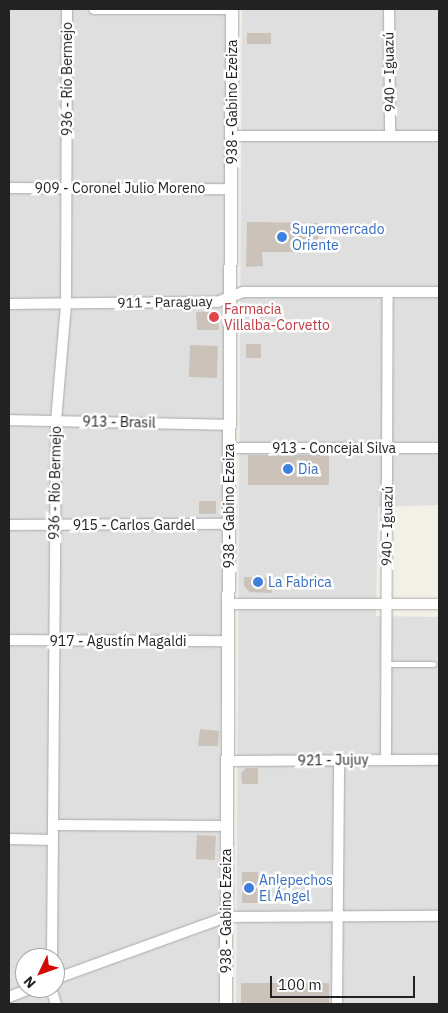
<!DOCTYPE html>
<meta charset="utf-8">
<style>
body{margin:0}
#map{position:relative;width:448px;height:1013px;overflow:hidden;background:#f3f0e8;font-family:"IBM Plex Sans",sans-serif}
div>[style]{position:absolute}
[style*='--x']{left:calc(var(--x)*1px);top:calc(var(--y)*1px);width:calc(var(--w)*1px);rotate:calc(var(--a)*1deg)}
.residential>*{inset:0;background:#e0dfdf}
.building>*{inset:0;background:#cbc3ba;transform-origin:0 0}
.roads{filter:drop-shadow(0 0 1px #a9a9a9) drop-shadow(0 0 1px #a9a9a9)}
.service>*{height:5px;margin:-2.5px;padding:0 2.5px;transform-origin:2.5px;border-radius:2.5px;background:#fff}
.minor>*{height:10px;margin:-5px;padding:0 5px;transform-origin:5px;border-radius:5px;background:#fff}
.tertiary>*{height:12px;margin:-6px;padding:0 6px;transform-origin:6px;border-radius:6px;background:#fff}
.dots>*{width:14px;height:14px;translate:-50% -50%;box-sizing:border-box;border:2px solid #fff;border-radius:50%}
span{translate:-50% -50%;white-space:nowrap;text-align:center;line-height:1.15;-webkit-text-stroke:5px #fff;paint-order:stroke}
.street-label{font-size:14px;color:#222}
.shop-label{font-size:14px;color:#366cbe}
.left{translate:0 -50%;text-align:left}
.health-label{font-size:14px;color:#be3a42}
.frame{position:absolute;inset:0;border:10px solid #222;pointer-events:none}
.north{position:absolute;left:15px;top:948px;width:50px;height:50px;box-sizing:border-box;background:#fff;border:1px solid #a7a7a7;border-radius:50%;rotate:228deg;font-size:14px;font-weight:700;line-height:20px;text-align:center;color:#222}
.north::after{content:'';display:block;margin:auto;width:18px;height:22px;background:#d40900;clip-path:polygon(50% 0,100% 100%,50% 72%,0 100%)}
.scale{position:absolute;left:270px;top:976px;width:145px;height:22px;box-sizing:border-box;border:2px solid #222;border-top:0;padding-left:6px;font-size:15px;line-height:18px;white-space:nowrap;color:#222;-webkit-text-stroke:4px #fff;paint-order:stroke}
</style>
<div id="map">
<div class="residential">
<div style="clip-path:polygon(evenodd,9px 9px,228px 9px,219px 1004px,9px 1004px,9px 9px,25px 958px,55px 958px,55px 988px,25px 988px,25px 958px)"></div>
<div style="clip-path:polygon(242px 9px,439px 9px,439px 505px,378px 507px,376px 616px,439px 617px,439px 1004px,236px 1004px)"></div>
</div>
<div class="building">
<div style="left:271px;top:33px;width:11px;height:24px;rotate:90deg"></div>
<div style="clip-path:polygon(247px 222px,318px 223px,318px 252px,262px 252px,263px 266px,246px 267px)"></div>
<div style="clip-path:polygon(213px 311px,218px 317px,219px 330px,197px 330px,196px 312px)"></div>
<div style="left:246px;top:344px;width:15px;height:14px"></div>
<div style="left:190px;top:345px;width:28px;height:32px;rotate:2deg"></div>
<div style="left:248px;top:455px;width:81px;height:30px"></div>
<div style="left:199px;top:501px;width:17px;height:13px"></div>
<div style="clip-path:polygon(244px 577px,273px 578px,272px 593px,250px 592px,244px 586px)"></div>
<div style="clip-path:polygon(200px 729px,219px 731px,218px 746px,198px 746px)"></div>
<div style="clip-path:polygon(246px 768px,258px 768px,258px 784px,242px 784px,241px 773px)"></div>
<div style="left:197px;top:835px;width:19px;height:24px;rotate:3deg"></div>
<div style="left:242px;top:872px;width:16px;height:31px"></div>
<div style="left:241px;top:983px;width:88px;height:21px"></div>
</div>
<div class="roads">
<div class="service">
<div style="--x:387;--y:664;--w:46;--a:0"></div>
</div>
<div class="minor">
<div style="--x:94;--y:9;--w:138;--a:0"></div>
<div style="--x:389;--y:9;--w:126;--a:89.5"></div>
<div style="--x:233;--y:136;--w:206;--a:0"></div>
<div style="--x:9;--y:188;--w:222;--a:0.3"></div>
<div style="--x:9;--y:304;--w:208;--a:-0.6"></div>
<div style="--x:217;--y:302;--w:28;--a:-21"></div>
<div style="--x:243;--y:292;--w:196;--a:0"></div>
<div style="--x:9;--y:420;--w:220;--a:1.3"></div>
<div style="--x:229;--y:448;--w:210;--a:0"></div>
<div style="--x:9;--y:525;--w:219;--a:-0.3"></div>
<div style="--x:228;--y:604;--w:211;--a:0"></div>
<div style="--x:9;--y:640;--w:219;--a:0.3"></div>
<div style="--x:386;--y:759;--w:467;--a:-89.8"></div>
<div style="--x:227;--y:761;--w:212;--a:-0.3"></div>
<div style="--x:54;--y:825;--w:172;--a:0.3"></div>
<div style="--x:9;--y:839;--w:44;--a:1.3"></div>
<div style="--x:52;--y:958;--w:537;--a:-89.57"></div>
<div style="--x:56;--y:421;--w:117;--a:-85.1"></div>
<div style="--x:66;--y:304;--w:295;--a:-89.8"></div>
<div style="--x:55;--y:979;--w:182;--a:-19.9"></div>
<div style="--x:226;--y:917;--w:213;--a:-0.3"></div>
<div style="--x:51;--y:988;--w:17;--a:73"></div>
<div style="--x:9;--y:997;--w:26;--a:-21"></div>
<div style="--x:337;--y:1004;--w:244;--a:-89.5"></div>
</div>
<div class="tertiary">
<div style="--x:226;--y:1004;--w:995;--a:-89.65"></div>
</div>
</div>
<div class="dots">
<div style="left:282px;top:237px;background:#3f7fe0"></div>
<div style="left:214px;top:317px;background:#e0444e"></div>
<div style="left:288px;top:469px;background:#3f7fe0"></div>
<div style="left:258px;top:582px;background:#3f7fe0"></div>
<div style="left:249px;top:888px;background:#3f7fe0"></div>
</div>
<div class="street-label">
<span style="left:389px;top:72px;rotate:-91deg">940 - Iguazú</span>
<span style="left:67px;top:79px;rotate:-90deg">936 - Río Bermejo</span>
<span style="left:232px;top:102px;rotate:-90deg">938 - Gabino Ezeiza</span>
<span style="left:120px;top:188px">909 - Coronel Julio Moreno</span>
<span style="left:165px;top:302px;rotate:-1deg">911 - Paraguay</span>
<span style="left:119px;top:422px;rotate:1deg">913 - Brasil</span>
<span style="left:334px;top:448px">913 - Concejal Silva</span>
<span style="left:55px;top:483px;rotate:-89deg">936 - Río Bermejo</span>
<span style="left:229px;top:506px;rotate:-90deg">938 - Gabino Ezeiza</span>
<span style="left:134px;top:525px">915 - Carlos Gardel</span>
<span style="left:387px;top:526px;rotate:-89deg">940 - Iguazú</span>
<span style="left:118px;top:641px">917 - Agustín Magaldi</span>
<span style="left:333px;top:760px;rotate:-1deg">921 - Jujuy</span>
<span style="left:226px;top:911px;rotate:-90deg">938 - Gabino Ezeiza</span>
</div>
<div class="shop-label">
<span class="left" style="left:292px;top:237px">Supermercado<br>Oriente</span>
<span class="left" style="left:298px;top:469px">Dia</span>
<span class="left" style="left:268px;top:582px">La Fabrica</span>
<span class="left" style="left:259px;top:888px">Anlepechos<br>El Ángel</span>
</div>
<div class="health-label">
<span class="left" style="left:224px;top:317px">Farmacia<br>Villalba-Corvetto</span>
</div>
<div class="frame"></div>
<div class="north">N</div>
<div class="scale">100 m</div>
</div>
